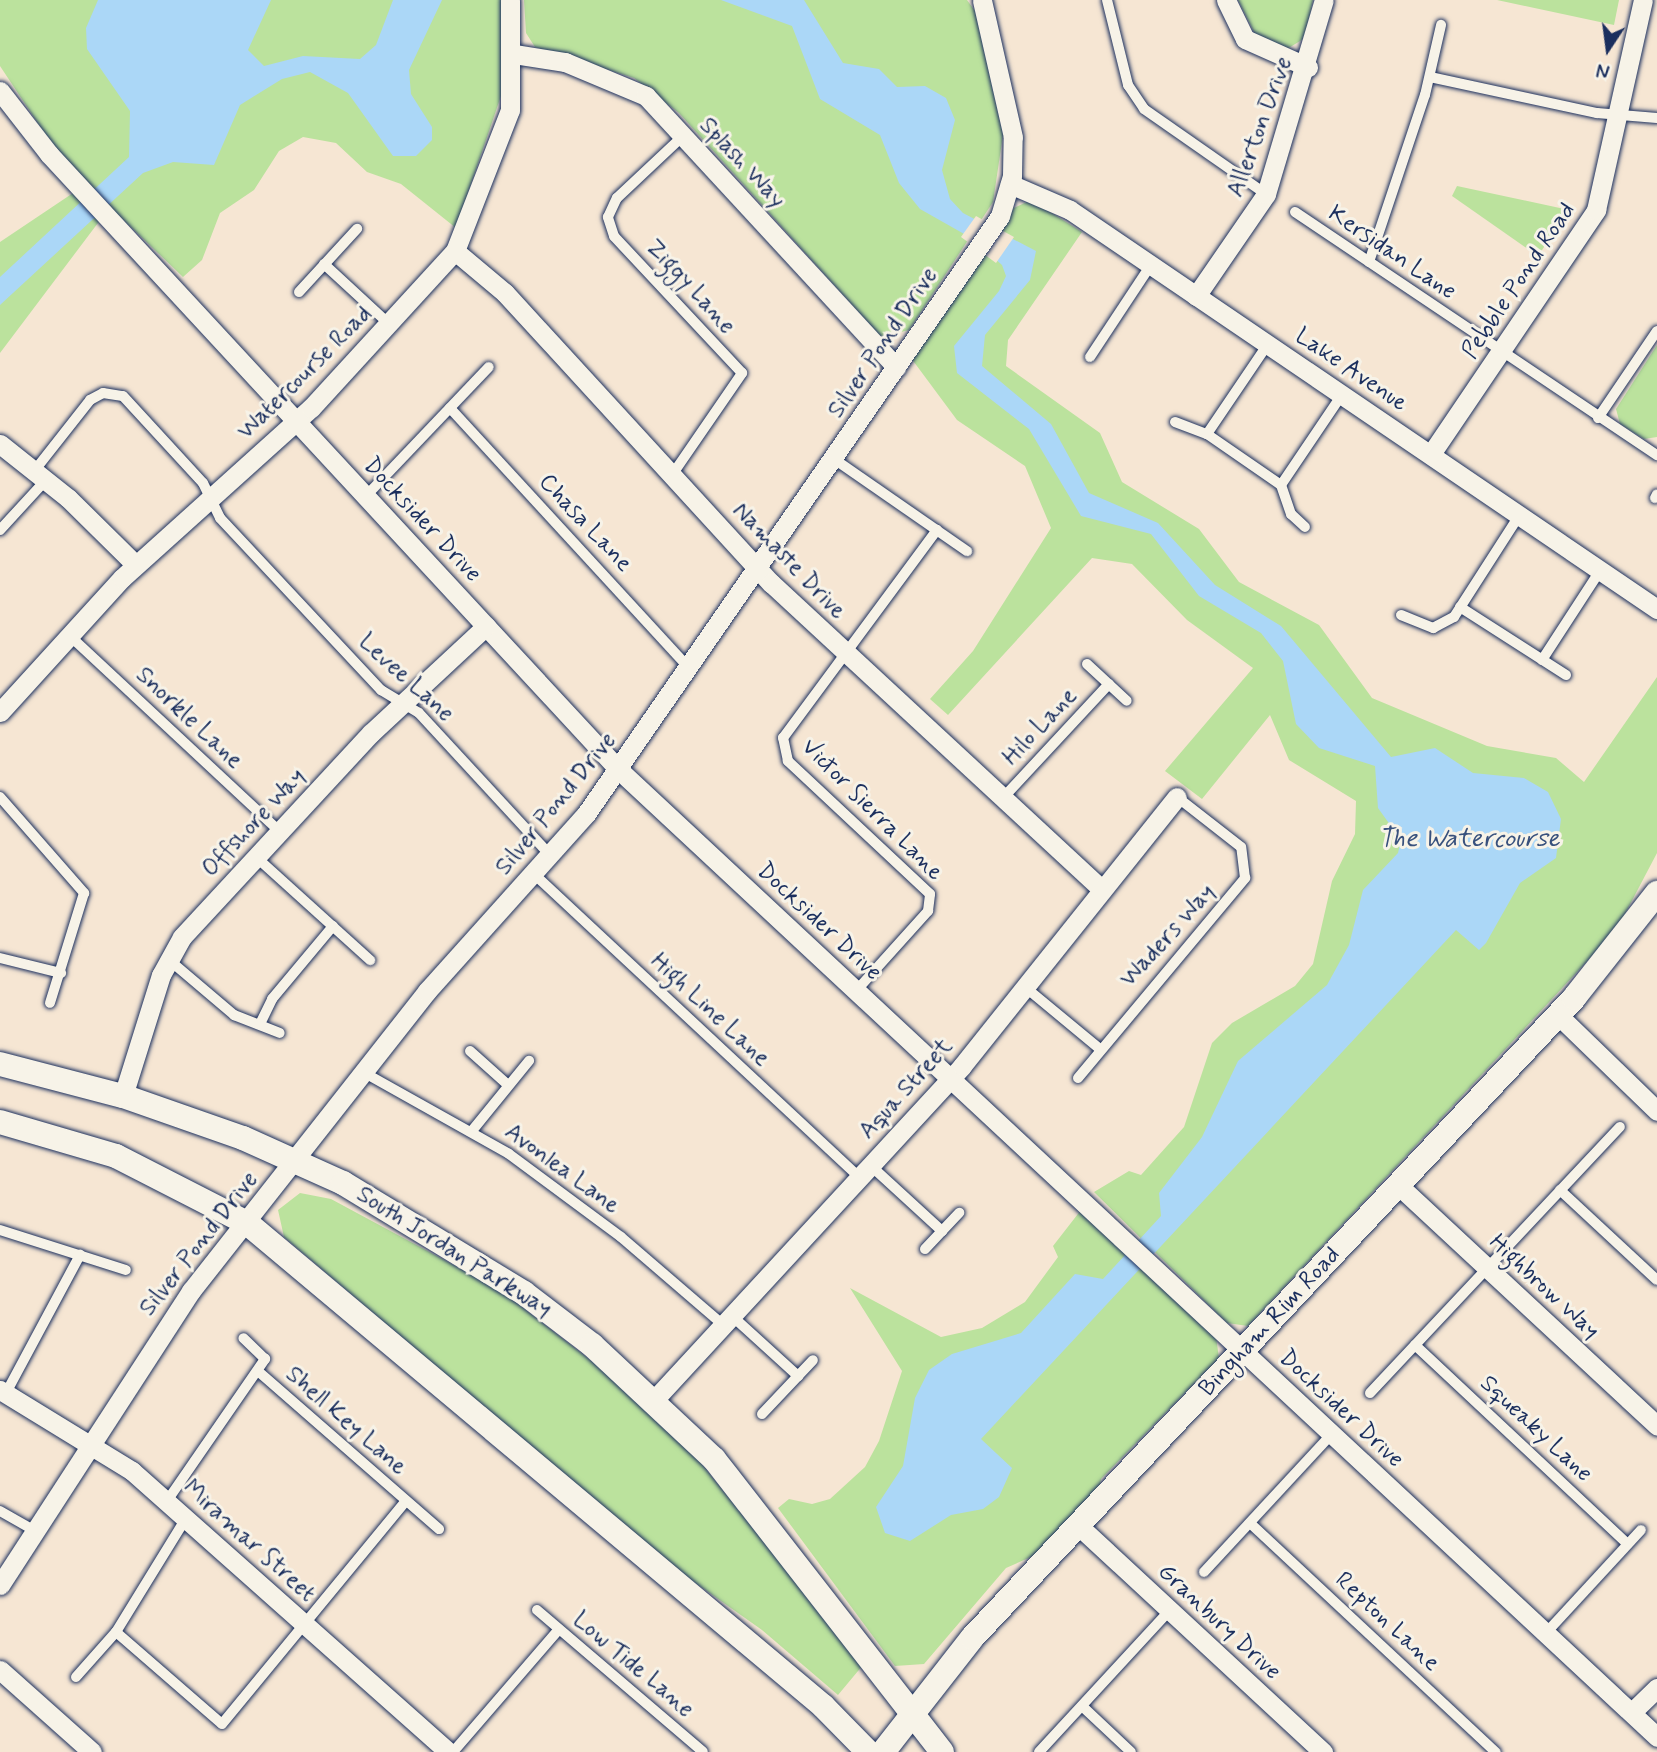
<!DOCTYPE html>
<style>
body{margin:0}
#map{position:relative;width:1657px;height:1752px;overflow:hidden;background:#f6e6d3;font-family:Mynerve,sans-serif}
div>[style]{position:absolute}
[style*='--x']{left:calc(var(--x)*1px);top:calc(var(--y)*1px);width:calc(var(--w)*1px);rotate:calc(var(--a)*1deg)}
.green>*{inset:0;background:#bbe29d}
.water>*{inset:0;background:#abd7f7}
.pier>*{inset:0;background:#f6e6d3}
.roads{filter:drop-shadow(0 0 2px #1b2f5e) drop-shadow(0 0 2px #1b2f5e)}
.service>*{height:10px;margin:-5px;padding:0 5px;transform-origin:5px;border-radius:5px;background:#f7f3e8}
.minor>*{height:19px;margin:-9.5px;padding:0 9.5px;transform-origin:9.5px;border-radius:9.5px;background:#f7f3e8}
.tertiary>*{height:24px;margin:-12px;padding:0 12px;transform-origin:12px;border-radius:12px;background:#f7f3e8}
span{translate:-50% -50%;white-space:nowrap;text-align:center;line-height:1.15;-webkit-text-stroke:6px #f7f3e8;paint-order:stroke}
.street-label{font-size:24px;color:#1b2f5e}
.water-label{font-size:26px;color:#38517d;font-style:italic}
.north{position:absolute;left:1573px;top:14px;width:70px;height:70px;-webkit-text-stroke:5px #f7f3e8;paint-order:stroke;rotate:193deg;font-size:19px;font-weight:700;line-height:28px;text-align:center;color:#1b2f5e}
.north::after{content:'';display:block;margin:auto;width:24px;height:32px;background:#1b2f5e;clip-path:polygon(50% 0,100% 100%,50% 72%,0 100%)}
</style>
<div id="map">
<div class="green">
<div style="clip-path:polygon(0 0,501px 0,502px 93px,456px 228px,401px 184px,367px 172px,336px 143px,303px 137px,279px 151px,254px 190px,220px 213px,202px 260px,183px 277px,110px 207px,0 353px,0 242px,88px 183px,49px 140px,0 66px)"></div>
<div style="clip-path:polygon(524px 0,967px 0,975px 11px,1003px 135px,993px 202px,909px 330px,881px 337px,679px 113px,634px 78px,535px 47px,526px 33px)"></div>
<div style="clip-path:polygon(1238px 0,1313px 0,1305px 38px,1287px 49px,1255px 34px)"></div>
<div style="clip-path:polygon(1497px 0,1619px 0,1614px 25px)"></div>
<div style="clip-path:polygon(1457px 186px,1569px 210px,1538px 256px,1452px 196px)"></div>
<div style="clip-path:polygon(1031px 200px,1082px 232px,1008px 340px,1006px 366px,1100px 433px,1122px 482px,1199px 529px,1239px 582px,1319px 625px,1372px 698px,1487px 746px,1556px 758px,1584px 782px,1657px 677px,1657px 853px,1617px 929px,1248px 1326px,1227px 1323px,1094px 1192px,1129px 1171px,1141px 1175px,1184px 1127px,1212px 1043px,1232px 1023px,1295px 986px,1313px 964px,1332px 881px,1355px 834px,1356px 801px,1289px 760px,1270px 715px,1202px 799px,1165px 771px,1253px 668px,1187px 620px,1132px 564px,1092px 558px,948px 715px,930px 699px,973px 651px,1051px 528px,1025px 466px,957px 420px,911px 358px,1014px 208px)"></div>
<div style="clip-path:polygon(1657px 345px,1657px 437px,1644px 439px,1620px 424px,1616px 409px)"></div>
<div style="clip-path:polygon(300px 1193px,331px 1199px,500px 1290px,612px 1377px,700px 1462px,863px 1665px,838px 1695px,762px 1630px,663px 1560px,284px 1237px,278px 1210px)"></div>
<div style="clip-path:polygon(1081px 1210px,1216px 1337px,1219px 1358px,1101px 1479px,1099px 1490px,1040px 1553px,1006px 1568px,924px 1664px,895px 1666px,778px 1508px,789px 1499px,812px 1504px,830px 1499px,865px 1467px,879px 1441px,902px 1371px,850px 1288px,941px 1337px,982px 1328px,1025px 1302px,1058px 1257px,1053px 1246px)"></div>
</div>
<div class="water">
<div style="clip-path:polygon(98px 0,271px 0,248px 50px,264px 66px,303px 56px,360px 59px,376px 45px,393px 0,442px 0,409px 70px,411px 94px,432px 127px,432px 140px,416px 156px,393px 156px,348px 93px,310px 72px,282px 79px,240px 105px,214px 165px,173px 162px,143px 173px,0 305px,0 277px,129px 157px,130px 111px,87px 49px,86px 28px)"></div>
<div style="clip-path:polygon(721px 0,804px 0,843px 63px,879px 69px,897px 87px,925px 86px,946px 98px,955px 120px,942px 170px,950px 199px,963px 213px,1036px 251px,1030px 280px,985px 335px,982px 366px,1051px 424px,1089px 493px,1158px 523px,1215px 585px,1281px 626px,1391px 757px,1435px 748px,1473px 773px,1524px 778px,1548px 792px,1561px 819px,1556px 858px,1520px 883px,1486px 943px,1479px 950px,1456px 930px,981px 1439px,1012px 1468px,999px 1497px,983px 1509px,951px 1515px,910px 1541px,885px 1533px,876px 1507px,903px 1466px,915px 1398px,929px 1370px,952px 1354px,1021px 1333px,1075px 1274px,1103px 1279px,1161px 1216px,1159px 1193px,1202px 1137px,1238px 1061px,1327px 985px,1349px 945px,1363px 890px,1398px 853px,1401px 840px,1378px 808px,1375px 766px,1319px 748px,1296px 724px,1283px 661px,1261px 633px,1199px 596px,1151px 534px,1081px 516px,1029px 429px,957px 373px,954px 346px,999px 291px,1006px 276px,1002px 265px,973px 239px,920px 209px,899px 183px,880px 135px,820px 99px,792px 26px)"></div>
</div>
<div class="pier">
<div style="clip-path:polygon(976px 216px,1014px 237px,996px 263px,961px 237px)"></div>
</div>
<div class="roads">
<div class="service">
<div style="--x:1107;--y:0;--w:88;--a:76.1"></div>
<div style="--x:1128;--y:85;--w:29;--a:56"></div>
<div style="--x:1144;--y:109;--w:149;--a:34.9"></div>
<div style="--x:1430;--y:77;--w:171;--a:12.2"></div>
<div style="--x:1597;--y:113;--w:60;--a:4.8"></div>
<div style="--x:1295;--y:212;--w:436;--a:33.9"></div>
<div style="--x:1369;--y:262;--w:176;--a:-71.5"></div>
<div style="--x:1425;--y:95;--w:72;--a:-77.1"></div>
<div style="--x:324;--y:264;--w:88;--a:42.7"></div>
<div style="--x:299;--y:292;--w:86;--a:-47.4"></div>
<div style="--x:1090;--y:357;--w:110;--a:-56.5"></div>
<div style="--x:450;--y:408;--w:352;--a:47.4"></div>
<div style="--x:1598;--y:418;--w:105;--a:-55.9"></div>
<div style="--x:1175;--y:422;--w:34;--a:21"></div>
<div style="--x:1207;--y:434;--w:90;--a:34.6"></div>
<div style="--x:1281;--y:485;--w:31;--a:71"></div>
<div style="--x:1291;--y:514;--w:19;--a:43"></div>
<div style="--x:1207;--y:434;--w:109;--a:-55.9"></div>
<div style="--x:834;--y:459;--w:162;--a:34.7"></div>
<div style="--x:35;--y:470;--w:89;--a:-51.8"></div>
<div style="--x:90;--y:400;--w:15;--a:-28"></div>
<div style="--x:103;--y:393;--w:20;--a:9"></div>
<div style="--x:123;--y:396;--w:118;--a:47.4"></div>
<div style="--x:203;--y:483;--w:39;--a:64"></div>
<div style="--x:220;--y:518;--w:236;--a:46.9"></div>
<div style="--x:381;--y:690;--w:44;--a:31.2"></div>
<div style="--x:419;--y:713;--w:193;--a:47.3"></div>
<div style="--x:672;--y:475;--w:124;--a:-55.5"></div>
<div style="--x:742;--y:373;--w:187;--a:-133.1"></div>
<div style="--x:614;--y:236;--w:20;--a:-108"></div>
<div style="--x:608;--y:217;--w:21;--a:-65"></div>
<div style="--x:617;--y:198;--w:91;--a:-43.2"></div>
<div style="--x:1281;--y:485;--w:111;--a:-56"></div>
<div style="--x:366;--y:496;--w:178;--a:-46.4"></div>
<div style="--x:1655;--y:498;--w:4;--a:-63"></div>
<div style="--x:0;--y:530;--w:68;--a:-47.4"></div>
<div style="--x:1460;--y:607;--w:126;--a:32.7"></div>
<div style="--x:1401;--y:615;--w:35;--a:22"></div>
<div style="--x:1433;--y:628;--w:24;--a:-28"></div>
<div style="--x:1454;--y:617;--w:122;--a:-57.3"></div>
<div style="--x:70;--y:636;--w:286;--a:43"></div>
<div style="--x:1542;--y:660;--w:108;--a:-57"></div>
<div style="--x:1087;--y:664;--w:54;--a:42.8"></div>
<div style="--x:0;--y:797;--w:128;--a:48.8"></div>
<div style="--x:84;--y:893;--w:115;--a:107.2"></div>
<div style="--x:1002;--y:799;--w:157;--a:-47.1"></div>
<div style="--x:256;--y:857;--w:154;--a:42.1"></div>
<div style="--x:534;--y:874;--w:444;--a:43"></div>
<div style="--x:0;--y:958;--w:63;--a:13.8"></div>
<div style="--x:168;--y:959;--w:87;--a:40.3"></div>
<div style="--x:234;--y:1015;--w:49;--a:21.4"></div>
<div style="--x:1025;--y:987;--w:97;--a:39.6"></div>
<div style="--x:856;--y:991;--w:108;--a:-48"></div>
<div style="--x:928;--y:911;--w:17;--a:-83"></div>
<div style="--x:930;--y:894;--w:195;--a:-136.9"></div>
<div style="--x:788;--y:761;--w:24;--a:-102"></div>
<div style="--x:783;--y:738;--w:259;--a:-53.5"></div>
<div style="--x:260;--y:1024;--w:28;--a:-64"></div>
<div style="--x:272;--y:999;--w:95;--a:-50.1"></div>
<div style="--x:470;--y:1051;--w:51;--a:41.8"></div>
<div style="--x:363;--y:1072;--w:167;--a:29.3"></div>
<div style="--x:509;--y:1154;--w:139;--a:36.5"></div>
<div style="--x:621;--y:1237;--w:133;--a:40.7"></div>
<div style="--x:1078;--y:1078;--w:261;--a:-50.1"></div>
<div style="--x:1245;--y:878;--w:31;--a:-97"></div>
<div style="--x:1241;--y:847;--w:81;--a:-142"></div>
<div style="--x:471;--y:1132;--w:92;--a:-50.8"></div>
<div style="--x:870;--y:1165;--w:98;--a:42.5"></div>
<div style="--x:1560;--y:1190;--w:132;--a:42.9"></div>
<div style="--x:0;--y:1230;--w:132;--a:17.6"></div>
<div style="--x:925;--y:1249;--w:50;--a:-46.6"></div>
<div style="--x:731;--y:1315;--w:91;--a:42.3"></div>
<div style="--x:1415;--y:1345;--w:291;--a:43.1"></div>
<div style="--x:259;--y:1372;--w:239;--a:41.1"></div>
<div style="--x:6;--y:1393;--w:157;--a:-61.8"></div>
<div style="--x:1370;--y:1393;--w:365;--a:-46.8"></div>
<div style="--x:762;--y:1414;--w:74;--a:-46.6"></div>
<div style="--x:167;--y:1501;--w:173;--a:-55.4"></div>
<div style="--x:265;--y:1359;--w:30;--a:-136"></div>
<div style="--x:0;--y:1511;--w:43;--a:29.6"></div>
<div style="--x:1250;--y:1523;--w:336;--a:43"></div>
<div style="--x:1204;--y:1572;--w:188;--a:-47.2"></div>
<div style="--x:537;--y:1610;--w:218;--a:40.5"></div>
<div style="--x:116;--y:1632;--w:140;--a:41"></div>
<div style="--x:222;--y:1724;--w:289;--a:-50.5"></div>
<div style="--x:1546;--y:1633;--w:140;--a:-47.3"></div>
<div style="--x:76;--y:1677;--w:60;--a:-48.4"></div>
<div style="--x:116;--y:1632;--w:134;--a:-58.4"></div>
<div style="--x:1082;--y:1706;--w:67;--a:43.2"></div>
<div style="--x:453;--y:1752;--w:162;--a:-49.2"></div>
<div style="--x:1039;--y:1752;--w:193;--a:-47.3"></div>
</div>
<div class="minor">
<div style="--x:1226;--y:0;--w:43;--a:64"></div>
<div style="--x:1245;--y:39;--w:69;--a:24"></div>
<div style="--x:514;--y:54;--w:52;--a:8.9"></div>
<div style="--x:565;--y:62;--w:88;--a:22.8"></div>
<div style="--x:646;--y:96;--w:369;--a:47.3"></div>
<div style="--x:0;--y:91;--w:80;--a:52.1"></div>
<div style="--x:49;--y:154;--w:838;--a:47.22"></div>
<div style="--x:618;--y:769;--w:1420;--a:42.97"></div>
<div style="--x:1010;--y:184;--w:65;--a:23.4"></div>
<div style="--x:1070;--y:210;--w:710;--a:34.21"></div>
<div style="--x:455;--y:251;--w:65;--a:40"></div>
<div style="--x:505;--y:293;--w:394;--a:47.5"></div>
<div style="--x:771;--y:583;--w:451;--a:42.8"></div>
<div style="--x:1196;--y:296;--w:124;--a:-55.5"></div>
<div style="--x:1266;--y:194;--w:202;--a:-73.4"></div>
<div style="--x:0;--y:444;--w:87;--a:38.5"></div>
<div style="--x:68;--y:498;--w:95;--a:44.6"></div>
<div style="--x:1431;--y:454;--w:295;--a:-55.9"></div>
<div style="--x:1596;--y:210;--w:215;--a:-77.4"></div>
<div style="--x:0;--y:712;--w:181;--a:-47.7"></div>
<div style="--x:122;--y:578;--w:254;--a:-42"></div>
<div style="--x:311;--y:408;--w:213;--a:-47.5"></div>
<div style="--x:455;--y:251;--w:151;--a:-68.7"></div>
<div style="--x:510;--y:110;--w:110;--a:-90"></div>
<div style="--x:1558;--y:1015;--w:138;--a:44.1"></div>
<div style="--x:123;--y:1096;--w:127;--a:-72.6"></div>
<div style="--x:161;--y:975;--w:43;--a:-61.1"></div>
<div style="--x:182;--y:937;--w:278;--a:-47.2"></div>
<div style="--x:371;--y:733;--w:157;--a:-42.9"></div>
<div style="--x:1397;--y:1184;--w:355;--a:42.9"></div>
<div style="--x:0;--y:1390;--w:155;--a:31.5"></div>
<div style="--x:132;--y:1471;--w:423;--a:41.6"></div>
<div style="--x:654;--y:1400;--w:454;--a:-47.3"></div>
<div style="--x:962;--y:1066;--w:344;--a:-51.4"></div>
<div style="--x:1081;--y:1528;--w:330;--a:42.8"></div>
<div style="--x:0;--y:1585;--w:351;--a:-57"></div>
<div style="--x:191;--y:1291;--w:382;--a:-51.8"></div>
<div style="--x:427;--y:991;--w:238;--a:-48.1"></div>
<div style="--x:586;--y:814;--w:727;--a:-55.3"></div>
<div style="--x:1000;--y:216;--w:42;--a:-73.3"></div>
<div style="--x:1012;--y:176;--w:39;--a:-89"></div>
<div style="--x:1013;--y:137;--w:140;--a:-102.8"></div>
<div style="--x:0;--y:1670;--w:123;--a:41.7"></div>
<div style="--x:1632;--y:1712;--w:35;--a:-44"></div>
</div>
<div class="tertiary">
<div style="--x:0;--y:1064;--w:127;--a:14.6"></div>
<div style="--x:123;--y:1096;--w:127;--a:19.3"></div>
<div style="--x:243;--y:1138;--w:110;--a:24.2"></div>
<div style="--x:343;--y:1183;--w:212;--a:31.3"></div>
<div style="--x:524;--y:1293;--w:86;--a:37.4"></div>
<div style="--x:592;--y:1345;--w:167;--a:43.1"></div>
<div style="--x:714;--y:1459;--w:371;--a:52.1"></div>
<div style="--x:0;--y:1122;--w:121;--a:16.3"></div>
<div style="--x:116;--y:1156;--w:147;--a:27.1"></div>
<div style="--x:247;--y:1223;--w:752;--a:39.98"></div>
<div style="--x:823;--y:1706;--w:64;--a:45.6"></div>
<div style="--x:883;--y:1752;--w:145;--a:-52"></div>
<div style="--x:972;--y:1638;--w:879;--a:-46.75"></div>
<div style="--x:1574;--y:998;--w:134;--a:-51.7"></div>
</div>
</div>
<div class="street-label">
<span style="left:1260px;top:127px;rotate:-70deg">Allerton Drive</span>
<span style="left:742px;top:163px;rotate:47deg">Splash Way</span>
<span style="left:1392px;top:253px;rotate:34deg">Kersidan Lane</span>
<span style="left:1519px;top:281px;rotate:-56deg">Pebble Pond Road</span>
<span style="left:690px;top:287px;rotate:47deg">Ziggy Lane</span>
<span style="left:883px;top:343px;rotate:-56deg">Silver Pond Drive</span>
<span style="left:1351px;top:370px;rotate:34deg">Lake Avenue</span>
<span style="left:305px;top:373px;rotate:-45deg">Watercourse Road</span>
<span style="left:422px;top:520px;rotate:47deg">Docksider Drive</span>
<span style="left:585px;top:523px;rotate:47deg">Chasa Lane</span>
<span style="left:789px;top:561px;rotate:46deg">Namaste Drive</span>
<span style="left:406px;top:678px;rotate:42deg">Levee Lane</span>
<span style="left:189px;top:718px;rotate:43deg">Snorkle Lane</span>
<span style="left:1040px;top:727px;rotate:-47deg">Hilo Lane</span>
<span style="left:556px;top:804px;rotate:-51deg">Silver Pond Drive</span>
<span style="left:872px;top:810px;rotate:45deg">Victor Sierra Lane</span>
<span style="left:254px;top:823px;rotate:-47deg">Offshore Way</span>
<span style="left:819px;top:922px;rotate:43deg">Docksider Drive</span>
<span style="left:1168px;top:936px;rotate:-48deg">Waders Way</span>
<span style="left:710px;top:1010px;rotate:43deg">High Line Lane</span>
<span style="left:906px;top:1089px;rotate:-48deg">Aqua Street</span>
<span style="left:562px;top:1169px;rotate:36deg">Avonlea Lane</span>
<span style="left:199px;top:1244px;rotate:-52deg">Silver Pond Drive</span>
<span style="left:454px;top:1252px;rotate:32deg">South Jordan Parkway</span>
<span style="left:1544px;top:1287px;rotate:43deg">Highbrow Way</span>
<span style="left:1270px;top:1322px;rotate:-47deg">Bingham Rim Road</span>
<span style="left:1341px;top:1409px;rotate:43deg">Docksider Drive</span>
<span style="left:346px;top:1421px;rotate:41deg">Shell Key Lane</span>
<span style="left:1536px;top:1429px;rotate:43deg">Squeaky Lane</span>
<span style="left:249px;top:1541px;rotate:42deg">Miramar Street</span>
<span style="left:1219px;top:1622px;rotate:43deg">Granbury Drive</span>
<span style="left:1387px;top:1622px;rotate:43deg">Repton Lane</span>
<span style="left:633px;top:1665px;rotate:40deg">Low Tide Lane</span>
</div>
<div class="water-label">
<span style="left:1469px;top:840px">The Watercourse</span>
</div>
<div class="north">N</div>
</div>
